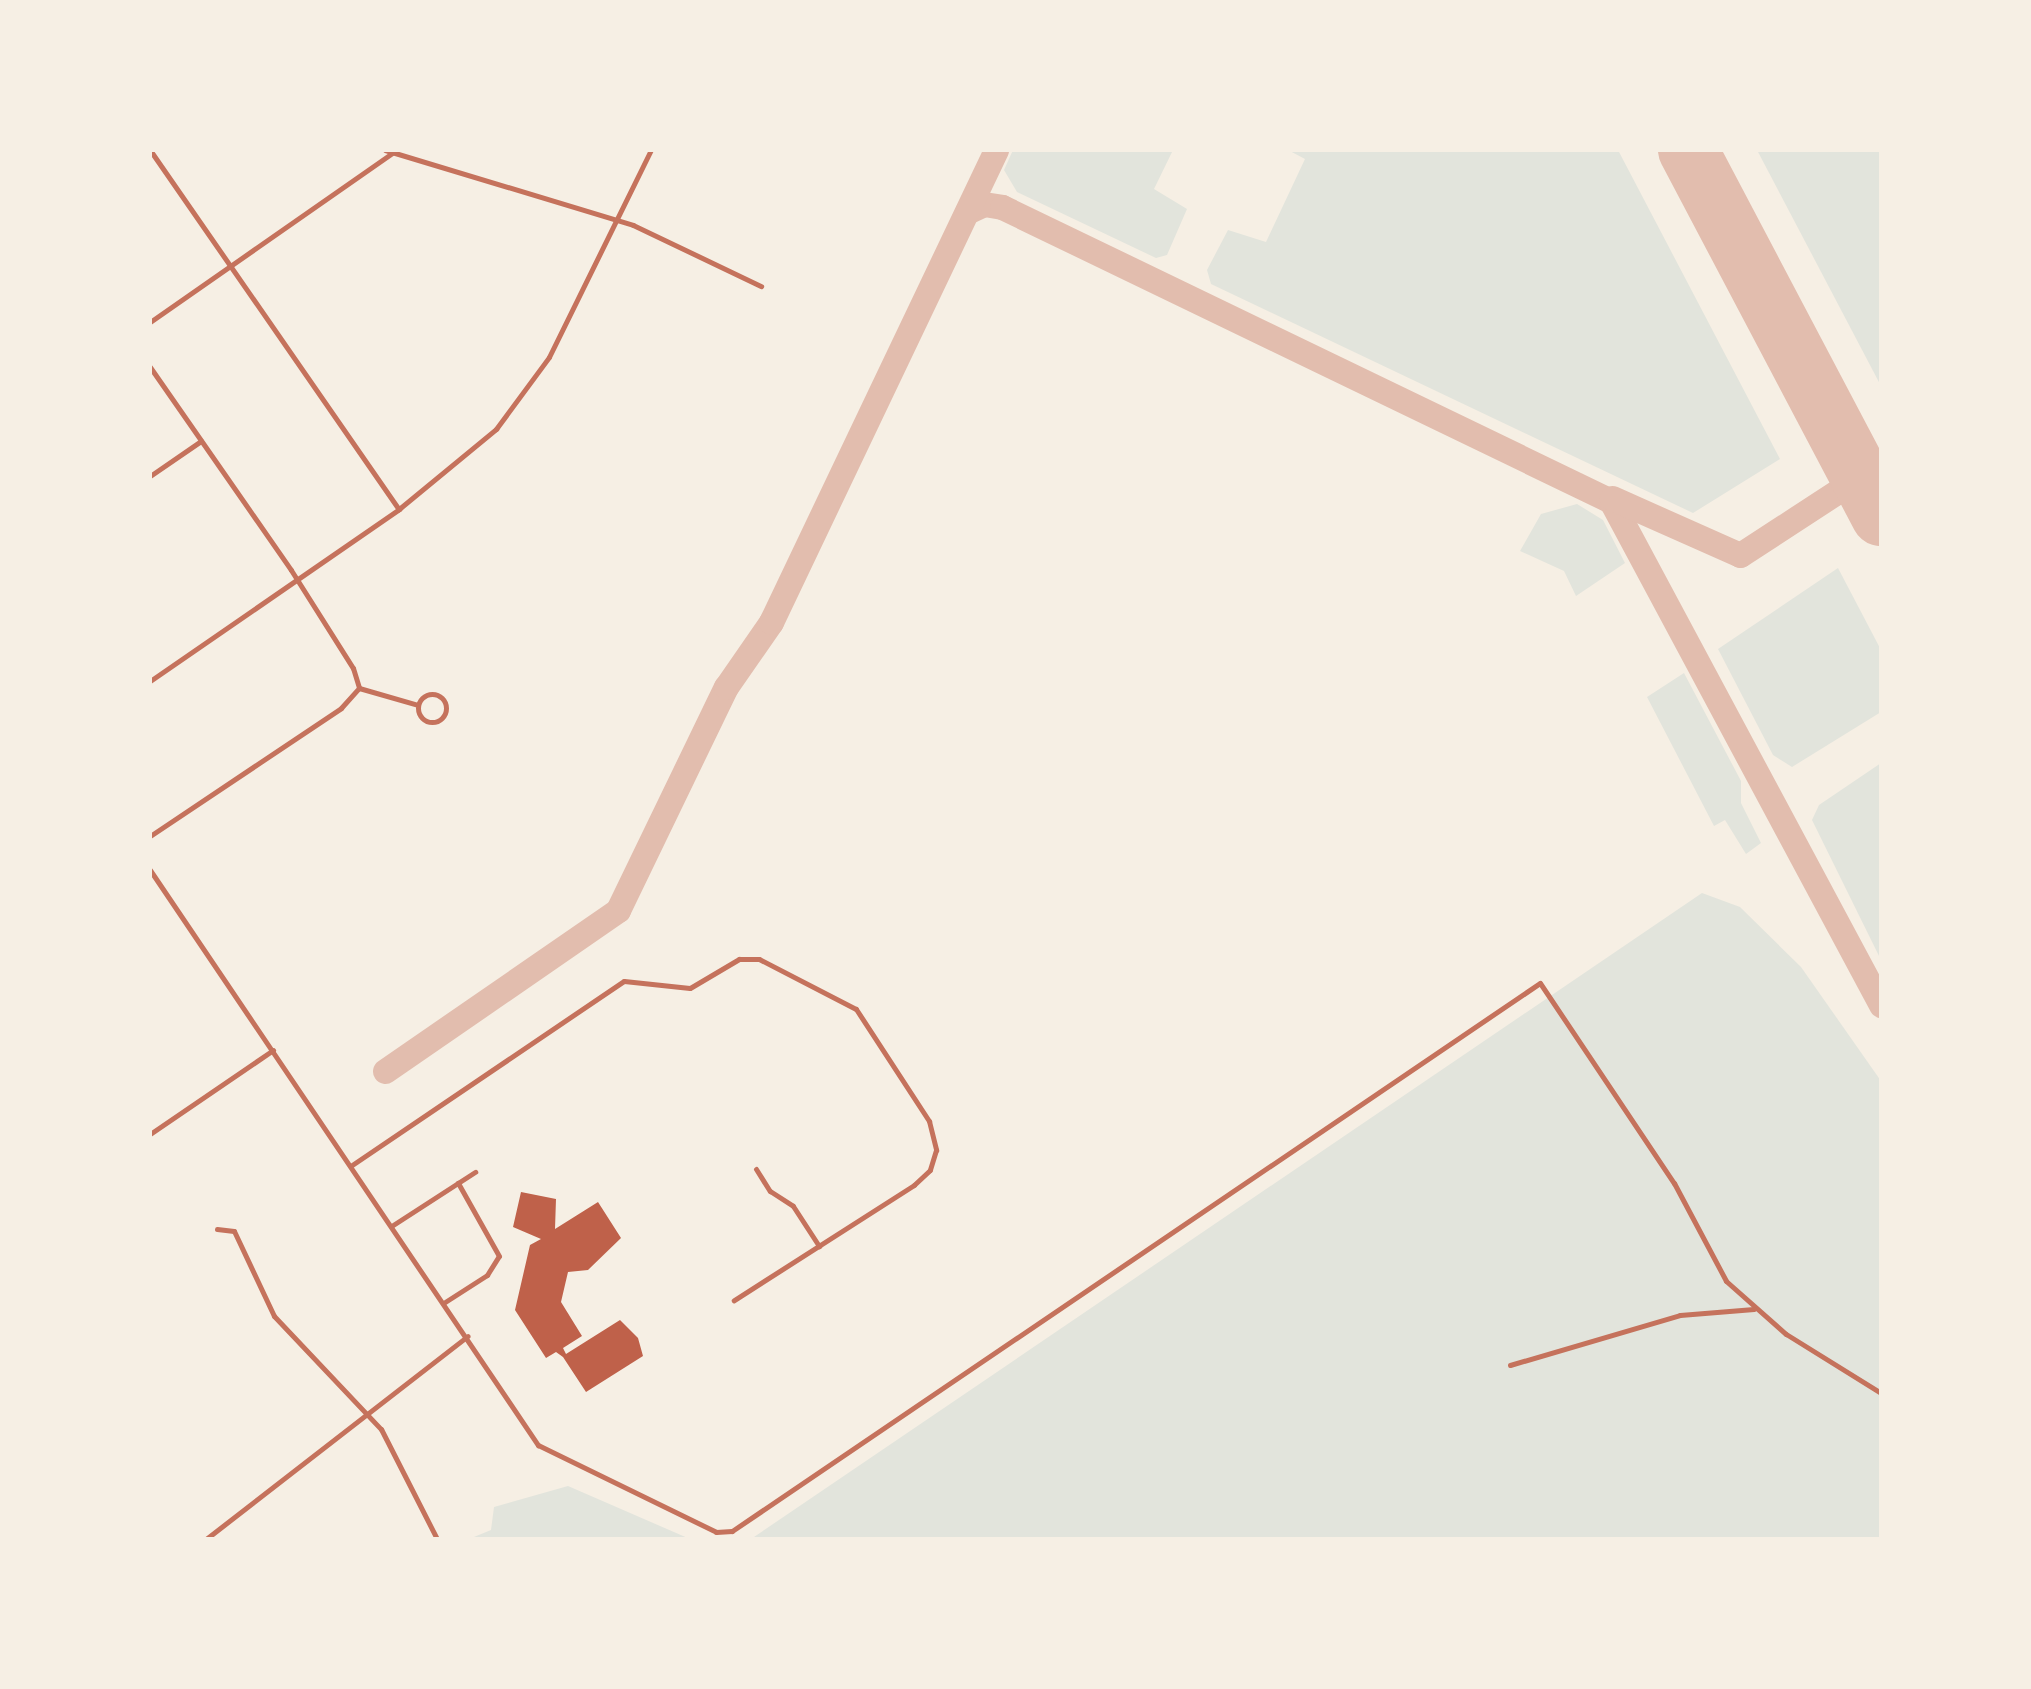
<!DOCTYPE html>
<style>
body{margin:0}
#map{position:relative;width:2031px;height:1689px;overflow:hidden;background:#f6efe4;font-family:Overpass,sans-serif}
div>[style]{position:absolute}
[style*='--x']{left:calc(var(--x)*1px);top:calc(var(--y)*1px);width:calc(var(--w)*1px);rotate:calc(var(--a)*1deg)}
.green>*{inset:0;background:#e2e4dc}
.taxiway>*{height:25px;margin:-12.5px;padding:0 12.5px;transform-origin:12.5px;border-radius:12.5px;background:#e2bdae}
.runway>*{height:60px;margin:-30px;padding:0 30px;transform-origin:30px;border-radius:30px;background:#e2bdae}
.building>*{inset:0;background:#bf614a}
.minor>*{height:5px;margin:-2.5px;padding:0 2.5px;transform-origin:2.5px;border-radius:2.5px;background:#c5725c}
.minor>.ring{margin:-2.5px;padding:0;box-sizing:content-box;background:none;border:5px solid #c5725c;border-radius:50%}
span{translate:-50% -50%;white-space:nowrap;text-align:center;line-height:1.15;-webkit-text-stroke:9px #f6efe4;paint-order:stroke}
.frame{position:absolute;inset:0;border:152px solid #f6efe4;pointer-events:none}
</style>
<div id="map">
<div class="green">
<div style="clip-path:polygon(1013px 150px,1173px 150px,1154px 189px,1187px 209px,1167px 255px,1156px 258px,1017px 192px,1004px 170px)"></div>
<div style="clip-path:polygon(1288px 150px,1618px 150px,1780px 459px,1693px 513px,1211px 284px,1207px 270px,1228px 230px,1266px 242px,1305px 159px)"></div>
<div style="clip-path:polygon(1757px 150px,1881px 150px,1881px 386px)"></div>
<div style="clip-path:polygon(1577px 504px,1603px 520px,1625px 563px,1576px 596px,1564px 571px,1520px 551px,1541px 514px)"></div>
<div style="clip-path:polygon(1838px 568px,1881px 650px,1881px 712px,1792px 767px,1773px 755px,1718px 649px)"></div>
<div style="clip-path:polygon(1684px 673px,1741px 781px,1741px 803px,1761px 843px,1746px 854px,1725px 820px,1714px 826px,1647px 697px)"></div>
<div style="clip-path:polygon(1881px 763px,1881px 960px,1812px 820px,1819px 805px)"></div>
<div style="clip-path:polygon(1702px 893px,1740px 907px,1801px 967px,1881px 1081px,1881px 1539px,751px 1539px)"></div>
<div style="clip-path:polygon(568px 1486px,690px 1539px,469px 1539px,491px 1530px,494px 1507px)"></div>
</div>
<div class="taxiway">
<div style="--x:967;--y:212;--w:19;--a:-25"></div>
<div style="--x:984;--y:204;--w:18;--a:9"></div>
<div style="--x:1002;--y:207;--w:676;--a:25.77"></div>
<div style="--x:1611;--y:501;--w:572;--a:61.82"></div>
<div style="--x:1612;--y:498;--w:140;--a:24"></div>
<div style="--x:1740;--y:555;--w:168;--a:-33.1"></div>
<div style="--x:385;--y:1071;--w:283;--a:-34.6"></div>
<div style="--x:618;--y:910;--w:248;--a:-64.2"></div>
<div style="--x:726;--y:687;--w:79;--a:-55.3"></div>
<div style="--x:771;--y:622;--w:523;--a:-64.51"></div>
</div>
<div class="runway">
<div style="--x:1688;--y:150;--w:414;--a:62.2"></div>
</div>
<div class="building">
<div style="clip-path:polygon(521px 1192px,556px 1199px,555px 1229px,598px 1202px,621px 1238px,588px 1270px,568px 1272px,561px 1302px,582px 1336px,563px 1348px,566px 1354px,620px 1320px,638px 1338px,643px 1356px,586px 1392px,563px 1357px,556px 1352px,546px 1358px,515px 1310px,530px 1245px,541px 1239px,513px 1227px)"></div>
</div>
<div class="minor">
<div style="--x:150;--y:150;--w:437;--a:55.3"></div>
<div style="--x:385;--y:150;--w:259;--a:16.8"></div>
<div style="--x:633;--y:225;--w:142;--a:25.5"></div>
<div style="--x:150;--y:322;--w:301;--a:-34.9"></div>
<div style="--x:150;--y:367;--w:247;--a:55.2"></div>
<div style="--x:291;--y:570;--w:116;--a:57.7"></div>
<div style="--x:353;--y:668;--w:21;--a:73"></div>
<div style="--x:150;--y:476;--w:62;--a:-34.5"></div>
<div style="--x:150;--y:681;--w:303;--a:-34.6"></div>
<div style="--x:399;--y:509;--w:126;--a:-39.5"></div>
<div style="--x:496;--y:429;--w:89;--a:-53.6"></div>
<div style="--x:549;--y:357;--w:231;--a:-63.8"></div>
<div style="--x:359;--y:688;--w:61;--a:16.1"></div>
<div class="ring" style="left:418px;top:694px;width:23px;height:23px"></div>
<div style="--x:150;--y:836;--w:230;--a:-33.8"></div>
<div style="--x:341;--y:708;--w:27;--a:-48"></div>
<div style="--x:150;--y:870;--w:694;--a:55.99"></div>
<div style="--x:538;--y:1445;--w:198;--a:26"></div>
<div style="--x:716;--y:1532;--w:16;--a:-4"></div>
<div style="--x:732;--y:1531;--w:976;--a:-34.15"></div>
<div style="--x:1540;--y:983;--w:241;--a:56.2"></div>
<div style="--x:1674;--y:1183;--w:111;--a:62"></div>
<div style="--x:1726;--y:1281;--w:80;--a:41.5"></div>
<div style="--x:1786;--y:1334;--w:112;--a:31.8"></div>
<div style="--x:150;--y:1134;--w:149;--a:-34.3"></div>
<div style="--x:352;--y:1165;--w:328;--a:-34.1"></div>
<div style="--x:624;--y:981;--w:66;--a:6.1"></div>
<div style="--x:690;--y:988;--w:57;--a:-30.6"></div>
<div style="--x:739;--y:959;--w:20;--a:0"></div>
<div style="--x:759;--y:959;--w:109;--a:27.3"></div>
<div style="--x:856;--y:1009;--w:134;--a:56.9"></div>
<div style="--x:929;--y:1121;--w:30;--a:76"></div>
<div style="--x:936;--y:1150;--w:21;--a:107"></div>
<div style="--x:930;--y:1170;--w:22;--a:137"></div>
<div style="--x:914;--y:1185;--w:214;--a:147.4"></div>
<div style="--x:756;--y:1169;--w:26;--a:58"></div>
<div style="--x:770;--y:1191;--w:27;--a:33"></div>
<div style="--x:793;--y:1206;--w:48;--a:57"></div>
<div style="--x:393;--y:1225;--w:98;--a:-32.9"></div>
<div style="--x:217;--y:1229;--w:17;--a:7"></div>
<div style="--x:234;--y:1231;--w:94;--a:64.8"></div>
<div style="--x:274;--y:1316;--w:156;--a:46.6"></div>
<div style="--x:381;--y:1429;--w:123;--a:63"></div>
<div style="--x:445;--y:1302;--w:50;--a:-32.7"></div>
<div style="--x:487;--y:1275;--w:22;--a:-58"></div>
<div style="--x:499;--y:1256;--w:84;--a:-119.3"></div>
<div style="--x:1510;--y:1365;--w:177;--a:-16.4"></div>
<div style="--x:1680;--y:1315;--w:74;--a:-4.6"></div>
<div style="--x:206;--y:1539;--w:331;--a:-37.8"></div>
</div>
<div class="frame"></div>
</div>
